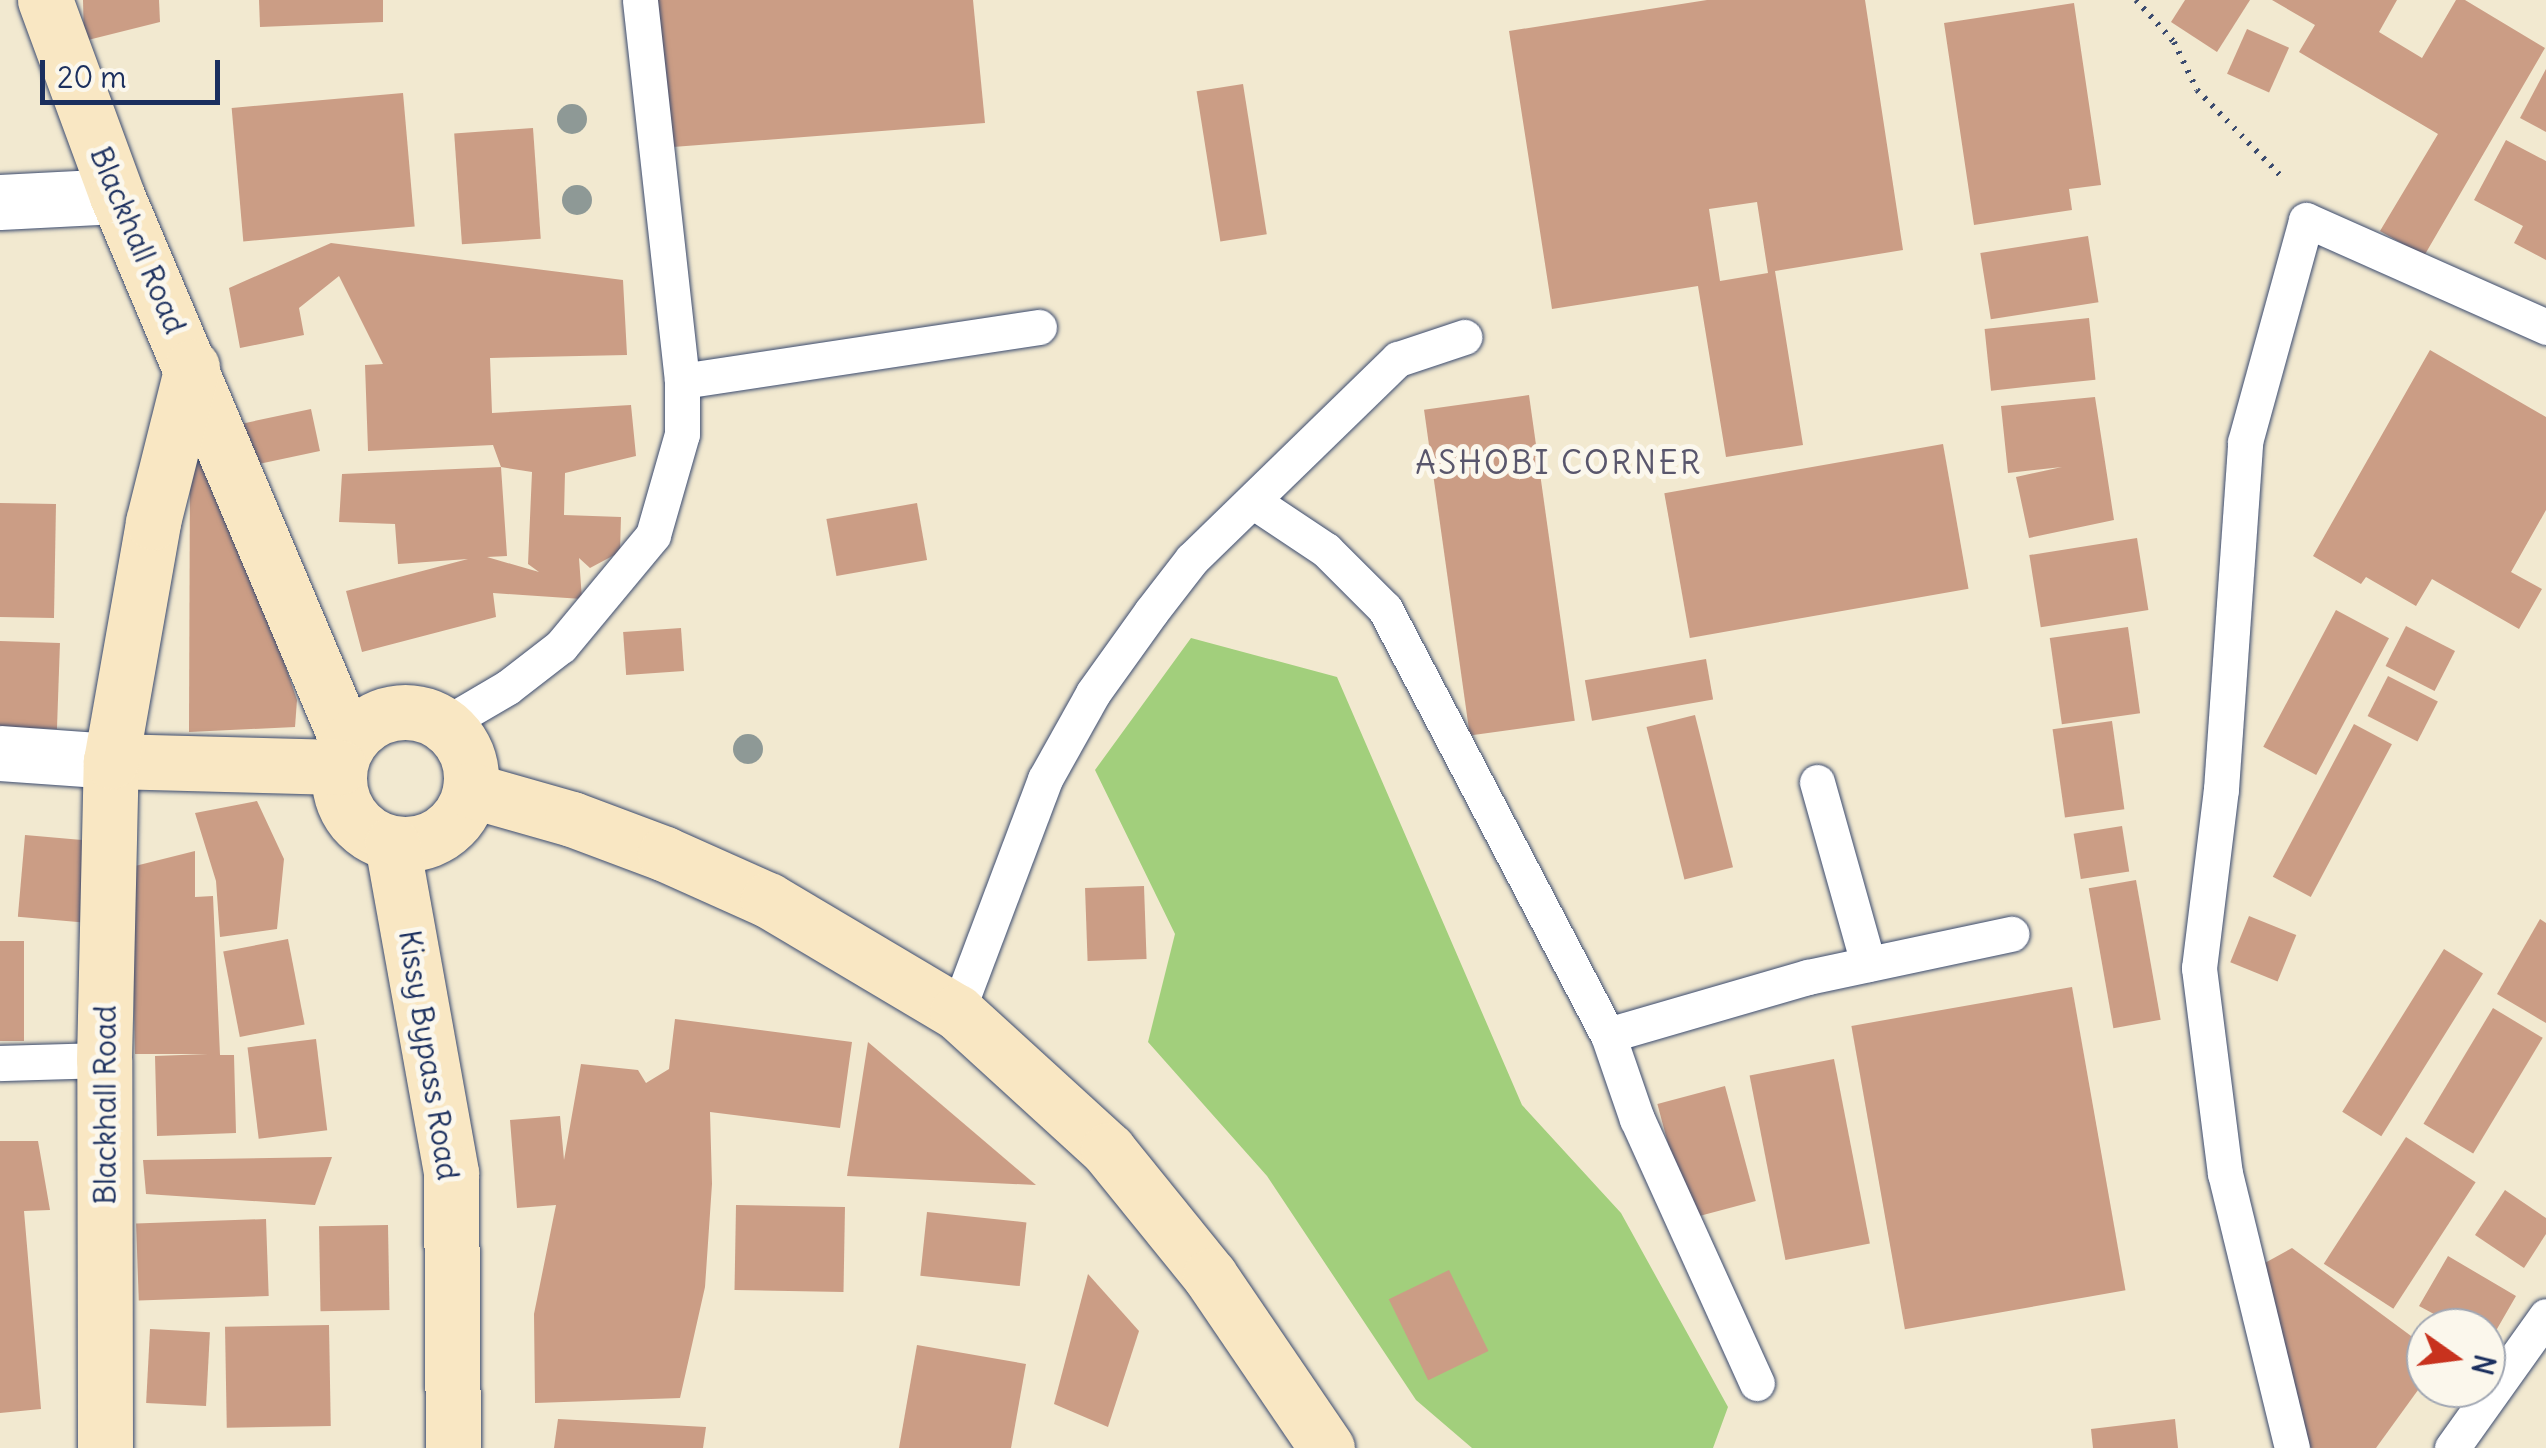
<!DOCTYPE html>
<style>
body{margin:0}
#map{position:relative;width:2546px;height:1448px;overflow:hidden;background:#f2e9d0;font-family:Delius,sans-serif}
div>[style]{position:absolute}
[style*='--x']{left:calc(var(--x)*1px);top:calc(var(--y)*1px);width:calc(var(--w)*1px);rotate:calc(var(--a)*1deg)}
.green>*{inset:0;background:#a2cf7c}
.building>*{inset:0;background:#cb9d85;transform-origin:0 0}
.path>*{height:6px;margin-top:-3px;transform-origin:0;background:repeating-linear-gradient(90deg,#3b4b6f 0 2.5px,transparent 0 10.5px)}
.roads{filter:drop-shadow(0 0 2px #3b4b6f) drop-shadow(0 0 2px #3b4b6f)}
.lane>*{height:35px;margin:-17.5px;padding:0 17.5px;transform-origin:17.5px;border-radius:17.5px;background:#fff}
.street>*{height:55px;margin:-27.5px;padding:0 27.5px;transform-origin:27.5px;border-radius:27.5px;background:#fff}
.secondary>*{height:55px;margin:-27.5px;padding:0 27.5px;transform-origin:27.5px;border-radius:27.5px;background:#f9e7c3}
.secondary>.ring{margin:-27.5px;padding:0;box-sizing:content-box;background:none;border:55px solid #f9e7c3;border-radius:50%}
.trees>*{width:30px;height:30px;margin:-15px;border-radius:50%;background:#8e9996}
span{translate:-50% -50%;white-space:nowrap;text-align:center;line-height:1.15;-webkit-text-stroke:10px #fbf7ec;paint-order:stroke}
.street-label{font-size:30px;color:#1b2f5e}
.neighbourhood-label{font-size:32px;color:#59566c;letter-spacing:2.5px}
.north{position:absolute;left:2406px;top:1308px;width:100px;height:100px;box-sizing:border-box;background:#fbf7ec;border:2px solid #a1a7b3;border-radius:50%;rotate:104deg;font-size:28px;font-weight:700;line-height:40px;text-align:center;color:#1b2f5e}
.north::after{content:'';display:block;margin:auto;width:35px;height:45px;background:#c8321e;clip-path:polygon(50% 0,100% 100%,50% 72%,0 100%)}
.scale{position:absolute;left:40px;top:60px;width:180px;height:45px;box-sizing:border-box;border:5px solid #1b2f5e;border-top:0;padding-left:12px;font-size:30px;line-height:35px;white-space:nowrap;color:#1b2f5e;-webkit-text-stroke:8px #fbf7ec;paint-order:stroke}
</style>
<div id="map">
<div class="green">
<div style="clip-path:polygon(1191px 638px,1337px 677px,1522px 1105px,1621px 1213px,1728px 1407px,1713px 1448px,1472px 1448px,1416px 1400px,1267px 1176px,1148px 1042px,1175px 934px,1095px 770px)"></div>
</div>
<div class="building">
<div style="clip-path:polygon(83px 0,159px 0,160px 22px,84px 41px)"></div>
<div style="clip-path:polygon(259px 0,383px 0,383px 22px,260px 27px)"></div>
<div style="clip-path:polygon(651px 0,973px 0,985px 123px,660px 148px)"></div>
<div style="clip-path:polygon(evenodd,1707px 0,1865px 0,1903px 250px,1775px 271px,1803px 445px,1726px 457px,1698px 286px,1552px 309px,1509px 31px,1707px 0,1757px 202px,1768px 273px,1720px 281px,1709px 209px,1757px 202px)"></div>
<div style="clip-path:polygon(2185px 0,2250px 0,2217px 52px,2171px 22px)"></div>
<div style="clip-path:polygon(2272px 0,2397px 0,2379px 32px,2422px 58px,2456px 0,2465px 0,2545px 48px,2424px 256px,2380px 231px,2438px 134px,2299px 52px,2315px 25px)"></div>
<div style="clip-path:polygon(2074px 3px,2101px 185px,2069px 189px,2072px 210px,1974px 225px,1944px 23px)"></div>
<div style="left:2247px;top:29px;width:46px;height:49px;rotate:24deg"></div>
<div style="clip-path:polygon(2546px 69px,2546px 132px,2520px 118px)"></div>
<div style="left:1243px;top:84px;width:152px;height:47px;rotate:81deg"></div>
<div style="left:403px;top:93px;width:134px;height:172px;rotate:85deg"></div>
<div style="left:533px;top:128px;width:111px;height:79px;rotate:86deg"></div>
<div style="clip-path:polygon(2506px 140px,2546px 161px,2546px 260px,2514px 243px,2523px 226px,2474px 200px)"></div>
<div style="left:2088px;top:236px;width:67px;height:109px;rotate:81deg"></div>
<div style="clip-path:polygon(331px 243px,623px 280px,627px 355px,490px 358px,492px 413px,631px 405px,636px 456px,565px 473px,564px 515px,621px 517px,620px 552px,590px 568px,579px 558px,582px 599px,493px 593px,496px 617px,362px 652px,346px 591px,468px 559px,398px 564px,395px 524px,339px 522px,342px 474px,501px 467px,507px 556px,487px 557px,539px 572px,528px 564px,532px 472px,501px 467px,493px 445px,368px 451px,365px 365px,383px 364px,339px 276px,299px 308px,304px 335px,240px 348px,229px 288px)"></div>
<div style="left:2089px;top:318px;width:62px;height:105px;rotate:84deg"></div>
<div style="clip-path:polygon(2430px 350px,2546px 417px,2546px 510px,2511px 572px,2542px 589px,2519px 629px,2432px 579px,2416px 606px,2366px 577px,2361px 584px,2313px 556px)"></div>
<div style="left:1529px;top:395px;width:329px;height:106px;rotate:82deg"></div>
<div style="clip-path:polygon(2095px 397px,2114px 520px,2029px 538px,2016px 477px,2062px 467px,2008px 473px,2001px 406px)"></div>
<div style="left:311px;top:409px;width:43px;height:74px;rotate:78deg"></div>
<div style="left:1943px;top:444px;width:147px;height:283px;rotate:80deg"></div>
<div style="clip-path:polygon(214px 456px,297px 700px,295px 727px,189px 732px,190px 458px)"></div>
<div style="left:0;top:503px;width:56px;height:114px;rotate:1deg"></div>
<div style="left:917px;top:503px;width:58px;height:92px;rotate:80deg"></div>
<div style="left:2137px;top:538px;width:73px;height:109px;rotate:81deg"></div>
<div style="left:2336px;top:610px;width:60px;height:155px;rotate:28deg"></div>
<div style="left:2406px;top:626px;width:55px;height:45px;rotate:27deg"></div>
<div style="left:2128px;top:627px;width:87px;height:79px;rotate:82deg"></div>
<div style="left:681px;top:628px;width:43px;height:58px;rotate:86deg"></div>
<div style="left:0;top:641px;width:60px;height:86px;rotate:2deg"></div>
<div style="left:1706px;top:659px;width:41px;height:123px;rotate:80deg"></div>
<div style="left:2388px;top:676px;width:56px;height:45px;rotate:27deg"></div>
<div style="left:1695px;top:715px;width:157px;height:50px;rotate:76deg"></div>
<div style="left:2112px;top:721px;width:89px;height:60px;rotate:82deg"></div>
<div style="left:2354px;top:724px;width:43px;height:173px;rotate:28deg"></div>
<div style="clip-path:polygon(257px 801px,284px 859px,277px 929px,220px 937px,216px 881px,195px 813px)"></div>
<div style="left:2122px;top:826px;width:46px;height:49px;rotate:81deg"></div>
<div style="left:25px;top:835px;width:63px;height:82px;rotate:5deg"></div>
<div style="clip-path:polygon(195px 851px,195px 897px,213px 896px,220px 1055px,234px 1055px,236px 1133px,157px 1136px,155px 1056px,208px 1054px,135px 1054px,131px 867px)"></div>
<div style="left:2136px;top:880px;width:142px;height:48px;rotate:80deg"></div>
<div style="left:1144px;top:886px;width:73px;height:59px;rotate:88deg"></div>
<div style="left:2249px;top:916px;width:51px;height:50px;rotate:22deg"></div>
<div style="clip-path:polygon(2540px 919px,2546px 923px,2546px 1023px,2497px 994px)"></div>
<div style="left:288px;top:939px;width:87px;height:66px;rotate:79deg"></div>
<div style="left:0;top:941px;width:24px;height:100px"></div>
<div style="left:2444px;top:949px;width:46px;height:192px;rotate:32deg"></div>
<div style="left:2072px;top:987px;width:308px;height:224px;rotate:80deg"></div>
<div style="left:2493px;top:1008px;width:58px;height:135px;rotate:31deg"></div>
<div style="clip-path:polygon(675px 1019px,852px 1042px,840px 1128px,710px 1112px,712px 1184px,705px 1287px,680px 1398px,535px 1403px,534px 1314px,556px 1205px,517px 1208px,510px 1120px,560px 1116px,564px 1160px,581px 1064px,638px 1070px,646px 1083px,669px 1069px)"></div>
<div style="left:316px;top:1039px;width:92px;height:69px;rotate:83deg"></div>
<div style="clip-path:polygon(868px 1042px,1036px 1185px,847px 1176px)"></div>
<div style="left:1834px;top:1059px;width:188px;height:86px;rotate:79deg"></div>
<div style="left:1725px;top:1086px;width:119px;height:70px;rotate:75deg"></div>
<div style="left:2406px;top:1137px;width:83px;height:151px;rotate:33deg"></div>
<div style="clip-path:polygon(0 1141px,38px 1141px,50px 1210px,24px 1211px,41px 1409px,0 1413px)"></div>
<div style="clip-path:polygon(332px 1157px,315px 1205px,146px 1194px,143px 1160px)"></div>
<div style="clip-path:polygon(2505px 1190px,2546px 1218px,2546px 1234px,2524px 1268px,2475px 1235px)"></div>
<div style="left:736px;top:1205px;width:109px;height:85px;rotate:1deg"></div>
<div style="left:927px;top:1212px;width:100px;height:64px;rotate:6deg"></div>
<div style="left:266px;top:1219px;width:77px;height:130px;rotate:88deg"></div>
<div style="left:388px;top:1225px;width:85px;height:69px;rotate:89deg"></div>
<div style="clip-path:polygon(2292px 1248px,2426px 1347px,2426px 1379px,2376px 1448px,2310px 1448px,2303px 1443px,2263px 1264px)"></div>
<div style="clip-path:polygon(2448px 1256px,2516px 1296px,2486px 1348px,2486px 1328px,2460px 1328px,2419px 1306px)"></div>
<div style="left:1449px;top:1270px;width:90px;height:67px;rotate:64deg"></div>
<div style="clip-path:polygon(1088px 1274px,1139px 1331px,1108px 1427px,1054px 1404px)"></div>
<div style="left:329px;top:1325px;width:101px;height:104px;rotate:89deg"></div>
<div style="left:150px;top:1329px;width:60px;height:74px;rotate:3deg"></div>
<div style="clip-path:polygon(917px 1345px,1026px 1364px,1011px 1448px,899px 1448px)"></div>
<div style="clip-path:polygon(558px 1419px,706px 1427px,703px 1448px,554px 1448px)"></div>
<div style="clip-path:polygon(2175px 1419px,2178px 1448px,2093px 1448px,2091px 1429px)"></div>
</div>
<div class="path">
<div style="--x:2136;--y:0;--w:57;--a:47.9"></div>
<div style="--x:2174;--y:42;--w:53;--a:64.4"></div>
<div style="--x:2197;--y:90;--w:124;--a:45.7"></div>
</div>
<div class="roads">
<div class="lane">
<div style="--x:682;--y:381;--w:361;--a:-8.6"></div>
<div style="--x:1254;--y:502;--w:87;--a:33.7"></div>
<div style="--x:1326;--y:550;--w:83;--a:45"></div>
<div style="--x:1385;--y:609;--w:481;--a:62.4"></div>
<div style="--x:1608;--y:1035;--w:89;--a:71"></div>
<div style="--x:1637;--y:1119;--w:290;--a:65.6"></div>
<div style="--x:445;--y:724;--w:73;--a:-30.4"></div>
<div style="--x:508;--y:687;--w:67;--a:-37.7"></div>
<div style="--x:561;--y:646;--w:144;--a:-50.3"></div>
<div style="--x:653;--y:535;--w:105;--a:-74"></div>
<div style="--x:682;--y:434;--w:53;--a:-90"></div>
<div style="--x:682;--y:381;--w:383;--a:-96.3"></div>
<div style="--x:1817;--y:782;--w:189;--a:74.3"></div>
<div style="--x:957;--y:1012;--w:249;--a:-69.3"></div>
<div style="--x:1045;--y:779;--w:98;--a:-60.8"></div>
<div style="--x:1093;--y:693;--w:100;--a:-54.4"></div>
<div style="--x:1151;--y:612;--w:67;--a:-52.3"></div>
<div style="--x:1192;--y:559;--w:287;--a:-44.2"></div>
<div style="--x:1398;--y:359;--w:70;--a:-18.4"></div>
<div style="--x:1608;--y:1035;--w:208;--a:-16.2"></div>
<div style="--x:1808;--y:977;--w:208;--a:-12"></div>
<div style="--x:0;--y:1063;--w:104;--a:-1.7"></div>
<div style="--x:2292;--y:1448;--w:282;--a:-103.7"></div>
<div style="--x:2225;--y:1174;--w:208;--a:-97.2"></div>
<div style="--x:2199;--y:968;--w:180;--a:-83"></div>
<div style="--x:2221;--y:789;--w:348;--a:-86"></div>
<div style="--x:2245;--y:442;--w:230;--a:-74.6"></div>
<div style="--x:2306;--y:220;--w:263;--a:24"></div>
<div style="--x:2452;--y:1448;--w:162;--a:-54.5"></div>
</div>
<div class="street">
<div style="--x:0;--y:202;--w:117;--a:-2.9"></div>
<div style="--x:0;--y:753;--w:111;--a:4.1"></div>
</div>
<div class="secondary">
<div style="--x:45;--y:0;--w:209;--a:69.8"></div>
<div style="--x:117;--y:196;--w:594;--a:67.11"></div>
<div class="ring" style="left:339px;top:712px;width:77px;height:77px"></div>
<div style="--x:111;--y:761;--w:228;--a:1.5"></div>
<div style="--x:470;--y:790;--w:106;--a:15.9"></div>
<div style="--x:572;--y:819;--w:99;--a:20.6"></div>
<div style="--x:665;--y:854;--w:113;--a:24.1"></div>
<div style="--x:768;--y:900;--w:220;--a:30.7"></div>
<div style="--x:957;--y:1012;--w:205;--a:42.4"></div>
<div style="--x:1108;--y:1150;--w:162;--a:51"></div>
<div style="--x:1210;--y:1276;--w:208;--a:55.8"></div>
<div style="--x:392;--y:844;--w:334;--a:79.8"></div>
<div style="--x:451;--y:1173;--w:275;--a:89.6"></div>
<div style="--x:105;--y:1448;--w:388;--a:-90.1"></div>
<div style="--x:104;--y:1060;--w:299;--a:-88.7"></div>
<div style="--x:111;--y:761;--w:243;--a:-80"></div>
<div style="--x:153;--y:522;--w:160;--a:-75.9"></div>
</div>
</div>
<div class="trees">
<div style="left:572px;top:119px"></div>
<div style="left:577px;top:200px"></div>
<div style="left:748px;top:749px"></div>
</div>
<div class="street-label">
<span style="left:138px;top:240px;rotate:67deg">Blackhall Road</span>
<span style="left:429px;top:1055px;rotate:81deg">Kissy Bypass Road</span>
<span style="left:105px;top:1105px;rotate:-90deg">Blackhall Road</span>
</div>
<div class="neighbourhood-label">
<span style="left:1559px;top:463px">ASHOBI CORNER</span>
</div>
<div class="north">N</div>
<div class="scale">20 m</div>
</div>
